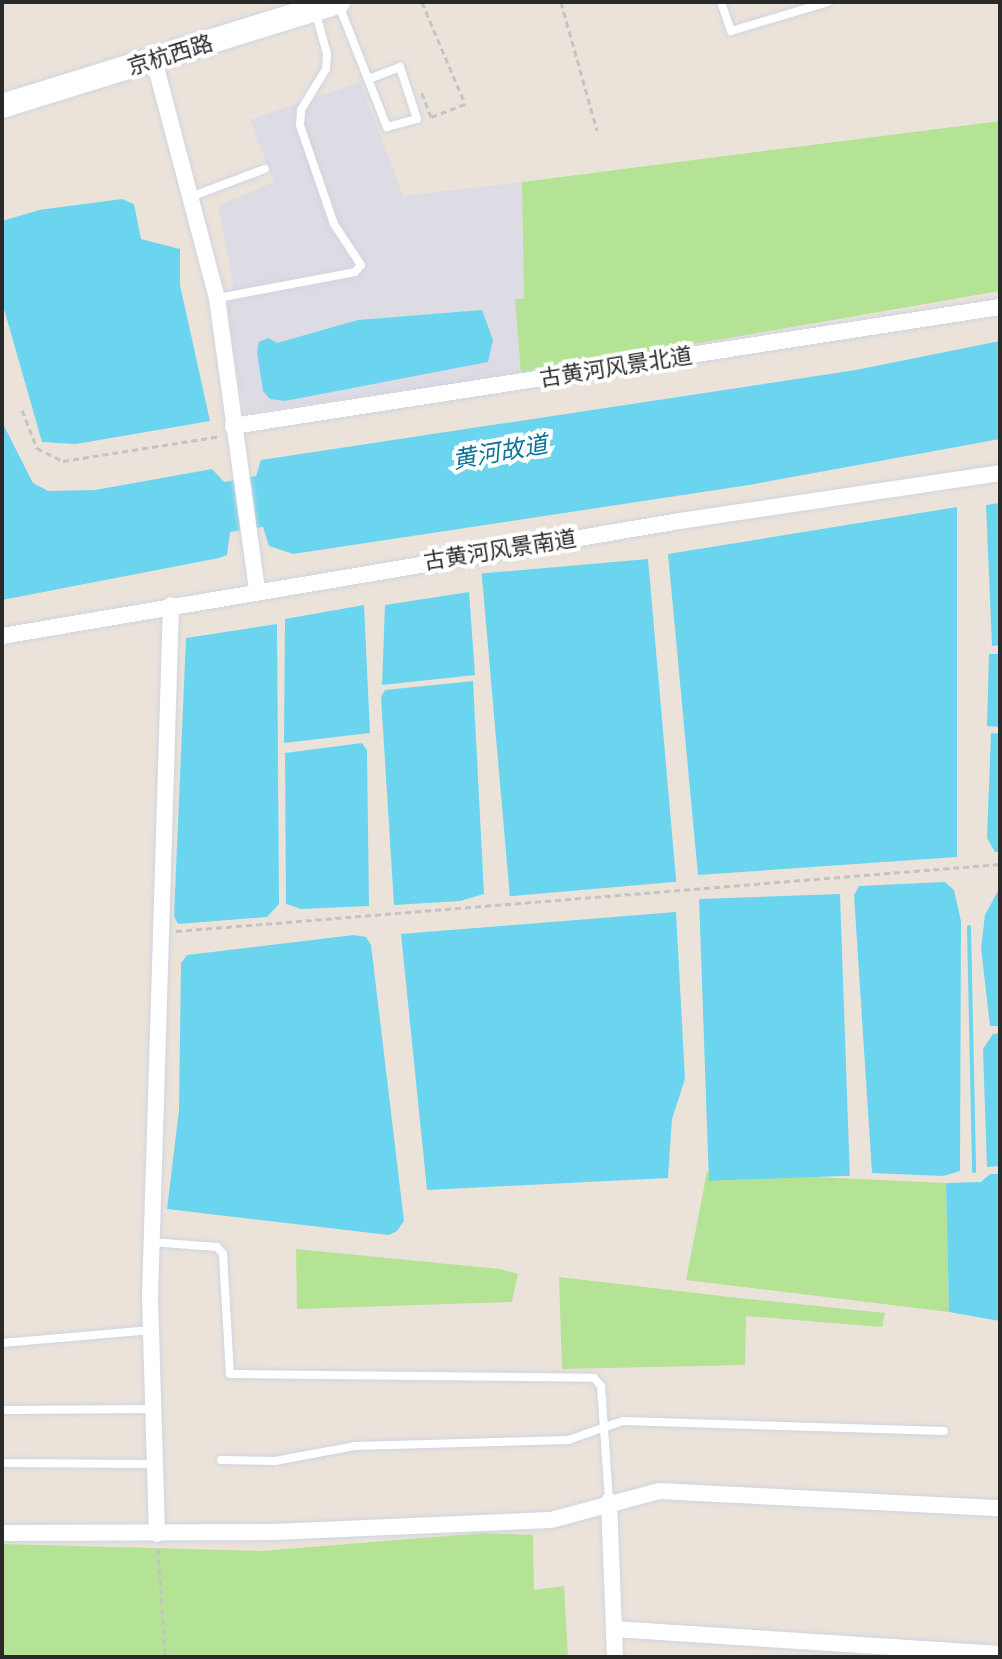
<!DOCTYPE html>
<meta charset="utf-8">
<style>
body{margin:0}
#map{position:relative;width:1002px;height:1659px;overflow:hidden;background:#ebe3da;font-family:"Work Sans","Noto Sans SC",sans-serif}
div>[style]{position:absolute}
[style*='--x']{left:calc(var(--x)*1px);top:calc(var(--y)*1px);width:calc(var(--w)*1px);rotate:calc(var(--a)*1deg)}
.industrial>*{inset:0;background:#dddbe3}
.green>*{inset:0;background:#b5e395}
.water>*{inset:0;background:#6bd5ef;transform-origin:0 0}
.stream>*{height:4px;margin:-2px;padding:0 2px;transform-origin:2px;border-radius:2px;background:#6bd5ef}
.path>*{height:3px;margin-top:-1.5px;transform-origin:0;background:repeating-linear-gradient(90deg,#c3c3c3 0 6px,transparent 0 10px)}
.roads{filter:drop-shadow(0 0 2px #cfd4e2) drop-shadow(0 0 2px #cfd4e2)}
.lane>*{height:8px;margin:-4px;padding:0 4px;transform-origin:4px;border-radius:4px;background:#fff}
.street>*{height:16px;margin:-8px;padding:0 8px;transform-origin:8px;border-radius:8px;background:#fff}
.secondary>*{height:24px;margin:-12px;padding:0 12px;transform-origin:12px;border-radius:12px;background:#fff}
span{translate:-50% -50%;white-space:nowrap;text-align:center;line-height:1.15;-webkit-text-stroke:8px #fff;paint-order:stroke}
.street-label{font-size:22px;color:#292929}
.water-label{font-size:24px;color:#0c7399;font-style:italic}
.frame{position:absolute;inset:0;border:4px solid #292929;pointer-events:none}
</style>
<div id="map">
<div class="industrial">
<div style="clip-path:polygon(360px 82px,403px 196px,522px 182px,524px 299px,515px 299px,521px 374px,245px 413px,226px 315px,233px 283px,218px 206px,274px 182px,250px 120px)"></div>
</div>
<div class="green">
<div style="clip-path:polygon(1000px 121px,1000px 291px,521px 374px,515px 299px,524px 299px,522px 182px)"></div>
<div style="clip-path:polygon(707px 1172px,946px 1183px,949px 1312px,686px 1280px)"></div>
<div style="clip-path:polygon(296px 1249px,500px 1269px,518px 1274px,512px 1302px,297px 1309px)"></div>
<div style="clip-path:polygon(559px 1277px,730px 1297px,885px 1313px,882px 1327px,746px 1316px,745px 1365px,562px 1369px)"></div>
<div style="clip-path:polygon(484px 1533px,533px 1535px,534px 1590px,564px 1586px,568px 1657px,2px 1657px,2px 1544px,261px 1551px)"></div>
</div>
<div class="water">
<div style="clip-path:polygon(122px 199px,134px 204px,141px 239px,180px 249px,180px 285px,210px 421px,76px 444px,42px 442px,2px 302px,2px 221px,39px 210px)"></div>
<div style="clip-path:polygon(482px 310px,493px 340px,488px 362px,285px 401px,270px 399px,263px 391px,257px 352px,259px 342px,268px 338px,277px 343px,358px 320px)"></div>
<div style="clip-path:polygon(1000px 341px,1000px 439px,749px 485px,293px 554px,269px 546px,263px 527px,230px 532px,227px 555px,219px 558px,2px 600px,2px 422px,33px 483px,48px 491px,95px 490px,212px 469px,224px 482px,256px 476px,261px 460px,856px 370px)"></div>
<div style="clip-path:polygon(1000px 503px,1000px 645px,992px 646px,986px 505px)"></div>
<div style="clip-path:polygon(957px 507px,957px 857px,698px 875px,668px 554px)"></div>
<div style="left:648px;top:559px;width:324px;height:167px;rotate:85deg"></div>
<div style="clip-path:polygon(469px 592px,475px 675px,382px 685px,385px 605px)"></div>
<div style="clip-path:polygon(364px 605px,370px 733px,284px 743px,285px 619px)"></div>
<div style="clip-path:polygon(277px 624px,279px 904px,267px 917px,178px 924px,174px 916px,186px 638px)"></div>
<div style="clip-path:polygon(989px 654px,1000px 654px,1000px 727px,987px 726px)"></div>
<div style="clip-path:polygon(473px 681px,484px 894px,460px 901px,394px 905px,381px 697px,385px 690px)"></div>
<div style="clip-path:polygon(991px 733px,1000px 734px,1000px 852px,995px 852px,987px 838px)"></div>
<div style="clip-path:polygon(362px 743px,367px 750px,369px 906px,301px 909px,286px 904px,285px 753px)"></div>
<div style="clip-path:polygon(945px 882px,954px 890px,961px 921px,960px 1171px,943px 1176px,872px 1173px,854px 895px,859px 886px)"></div>
<div style="clip-path:polygon(1000px 887px,1000px 1026px,990px 1026px,981px 948px,985px 915px)"></div>
<div style="left:840px;top:894px;width:282px;height:141px;rotate:88deg"></div>
<div style="clip-path:polygon(676px 912px,685px 1079px,672px 1119px,668px 1178px,427px 1190px,401px 934px)"></div>
<div style="clip-path:polygon(354px 935px,366px 937px,371px 945px,404px 1221px,397px 1231px,389px 1235px,167px 1209px,179px 1110px,181px 963px,187px 955px)"></div>
<div style="clip-path:polygon(1000px 1033px,1000px 1166px,987px 1167px,983px 1049px,993px 1034px)"></div>
<div style="clip-path:polygon(990px 1174px,1000px 1174px,1000px 1321px,949px 1312px,946px 1183px,981px 1182px)"></div>
</div>
<div class="stream">
<div style="--x:969;--y:927;--w:244;--a:88.8"></div>
</div>
<div class="path">
<div style="--x:422;--y:2;--w:111;--a:67.1"></div>
<div style="--x:465;--y:104;--w:36;--a:159"></div>
<div style="--x:431;--y:117;--w:26;--a:-111"></div>
<div style="--x:561;--y:2;--w:133;--a:74.3"></div>
<div style="--x:22;--y:410;--w:41;--a:68.5"></div>
<div style="--x:37;--y:448;--w:29;--a:27"></div>
<div style="--x:63;--y:461;--w:160;--a:-9"></div>
<div style="--x:176;--y:931;--w:827;--a:-4.65"></div>
<div style="--x:158;--y:1549;--w:108;--a:86.3"></div>
</div>
<div class="roads">
<div class="lane">
<div style="--x:721;--y:2;--w:31;--a:71"></div>
<div style="--x:731;--y:31;--w:101;--a:-16.6"></div>
<div style="--x:338;--y:3;--w:82;--a:68.5"></div>
<div style="--x:368;--y:79;--w:52;--a:68.4"></div>
<div style="--x:387;--y:127;--w:31;--a:-15"></div>
<div style="--x:417;--y:119;--w:55;--a:-108.1"></div>
<div style="--x:400;--y:67;--w:34;--a:159"></div>
<div style="--x:190;--y:197;--w:80;--a:-20.5"></div>
<div style="--x:218;--y:298;--w:139;--a:-10.7"></div>
<div style="--x:355;--y:272;--w:9;--a:-49"></div>
<div style="--x:361;--y:265;--w:49;--a:-123.4"></div>
<div style="--x:334;--y:224;--w:105;--a:-109"></div>
<div style="--x:300;--y:125;--w:15;--a:-86"></div>
<div style="--x:301;--y:110;--w:48;--a:-58.6"></div>
<div style="--x:326;--y:69;--w:15;--a:-86"></div>
<div style="--x:327;--y:54;--w:46;--a:-105.3"></div>
<div style="--x:151;--y:1242;--w:66;--a:4.3"></div>
<div style="--x:217;--y:1247;--w:9;--a:49"></div>
<div style="--x:223;--y:1254;--w:120;--a:86.7"></div>
<div style="--x:230;--y:1374;--w:364;--a:0.6"></div>
<div style="--x:594;--y:1378;--w:11;--a:49"></div>
<div style="--x:601;--y:1386;--w:114;--a:86"></div>
<div style="--x:2;--y:1343;--w:150;--a:-5"></div>
<div style="--x:2;--y:1410;--w:151;--a:-0.4"></div>
<div style="--x:221;--y:1460;--w:54;--a:1.1"></div>
<div style="--x:275;--y:1461;--w:81;--a:-10.6"></div>
<div style="--x:355;--y:1446;--w:213;--a:-1.6"></div>
<div style="--x:568;--y:1440;--w:58;--a:-19.1"></div>
<div style="--x:623;--y:1421;--w:321;--a:1.8"></div>
<div style="--x:2;--y:1463;--w:153;--a:0.4"></div>
</div>
<div class="street">
<div style="--x:154;--y:60;--w:246;--a:75.2"></div>
<div style="--x:217;--y:298;--w:295;--a:82.2"></div>
<div style="--x:233;--y:426;--w:776;--a:-8.82"></div>
<div style="--x:2;--y:636;--w:688;--a:-9.63"></div>
<div style="--x:680;--y:521;--w:324;--a:-8.5"></div>
<div style="--x:609;--y:1501;--w:156;--a:87.8"></div>
<div style="--x:2;--y:1533;--w:272;--a:-0.2"></div>
<div style="--x:274;--y:1532;--w:277;--a:-2.5"></div>
<div style="--x:551;--y:1520;--w:112;--a:-15"></div>
<div style="--x:659;--y:1491;--w:341;--a:2.9"></div>
<div style="--x:157;--y:1534;--w:238;--a:-91.7"></div>
<div style="--x:150;--y:1296;--w:691;--a:-88.26"></div>
<div style="--x:614;--y:1629;--w:387;--a:3.7"></div>
</div>
<div class="secondary">
<div style="--x:2;--y:106;--w:352;--a:-17.2"></div>
</div>
</div>
<div class="street-label">
<span style="left:170px;top:55px;rotate:-17deg">京杭西路</span>
<span style="left:616px;top:367px;rotate:-9deg">古黄河风景北道</span>
<span style="left:500px;top:550px;rotate:-9deg">古黄河风景南道</span>
</div>
<div class="water-label">
<span style="left:500px;top:453px;rotate:-10deg">黄河故道</span>
</div>
<div class="frame"></div>
</div>
